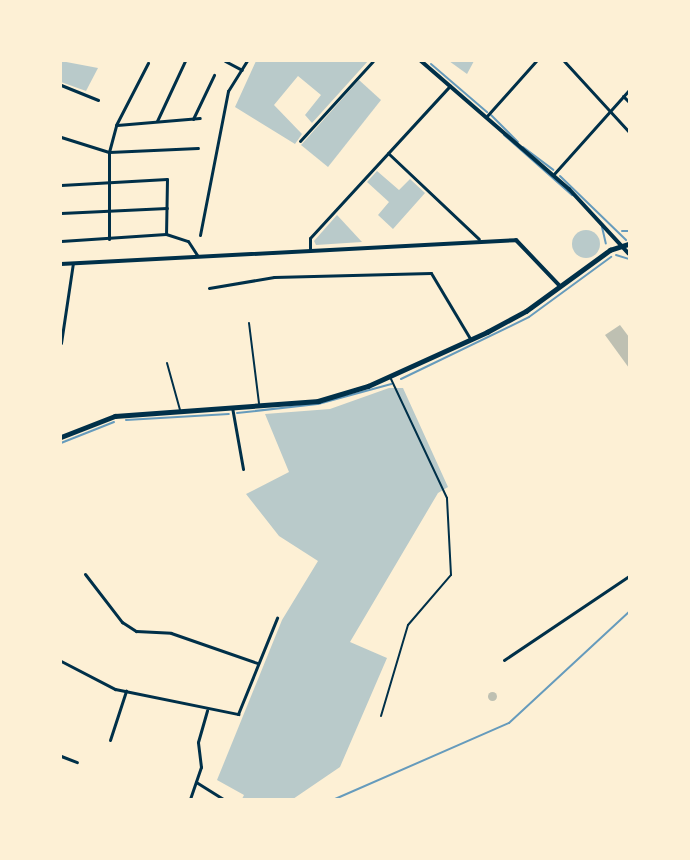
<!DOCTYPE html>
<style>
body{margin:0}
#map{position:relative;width:690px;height:860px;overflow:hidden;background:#fdf0d5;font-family:"Work Sans",sans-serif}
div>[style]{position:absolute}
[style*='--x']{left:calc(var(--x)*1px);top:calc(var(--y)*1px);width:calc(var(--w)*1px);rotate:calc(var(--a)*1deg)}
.green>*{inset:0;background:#b9caca}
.round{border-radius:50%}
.stream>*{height:2px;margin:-1px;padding:0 1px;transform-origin:1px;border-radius:1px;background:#669bbc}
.building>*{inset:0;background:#bec0b2}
.service>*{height:2px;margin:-1px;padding:0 1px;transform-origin:1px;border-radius:1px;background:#003049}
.minor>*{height:3px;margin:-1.5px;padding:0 1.5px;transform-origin:1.5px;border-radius:1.5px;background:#003049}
.tertiary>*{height:4px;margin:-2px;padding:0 2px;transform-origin:2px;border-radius:2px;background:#003049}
.secondary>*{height:4.5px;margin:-2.25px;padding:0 2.25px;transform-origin:2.25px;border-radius:2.25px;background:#003049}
span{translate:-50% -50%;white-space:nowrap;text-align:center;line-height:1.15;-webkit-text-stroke:5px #fdf0d5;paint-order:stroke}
.frame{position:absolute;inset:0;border:62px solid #fdf0d5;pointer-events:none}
</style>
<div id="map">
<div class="green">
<div style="clip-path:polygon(61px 61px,98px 68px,86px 91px,61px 82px)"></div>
<div style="clip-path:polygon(256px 61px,368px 61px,312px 123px,305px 115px,321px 95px,298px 76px,274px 105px,302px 134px,295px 144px,235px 107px)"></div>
<div style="clip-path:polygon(449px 61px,474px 61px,467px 74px)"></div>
<div style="clip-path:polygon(359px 80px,381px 100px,328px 167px,301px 145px)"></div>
<div style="clip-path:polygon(377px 171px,399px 190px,410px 179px,425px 193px,393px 229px,378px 215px,389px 202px,367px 182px)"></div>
<div style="clip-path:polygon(337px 215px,362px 242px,316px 245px,314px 241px)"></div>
<div class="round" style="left:572px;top:230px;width:28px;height:28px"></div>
<div style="clip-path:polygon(389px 388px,403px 388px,448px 487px,438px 493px,350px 642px,387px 658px,340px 767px,293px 799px,242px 799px,244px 795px,217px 780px,282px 620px,318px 561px,279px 536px,246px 494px,289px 472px,265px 414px,330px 409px)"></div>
</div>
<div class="stream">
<div style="--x:431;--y:64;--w:74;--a:40.6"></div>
<div style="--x:491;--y:115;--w:38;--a:45"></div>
<div style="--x:504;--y:135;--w:91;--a:41.4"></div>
<div style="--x:523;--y:147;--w:38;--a:37"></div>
<div style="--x:560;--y:176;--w:92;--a:44.1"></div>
<div style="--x:602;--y:227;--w:17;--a:77"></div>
<div style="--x:622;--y:231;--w:7;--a:0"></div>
<div style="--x:616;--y:255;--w:14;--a:17"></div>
<div style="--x:401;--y:379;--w:142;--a:-25.8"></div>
<div style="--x:529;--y:317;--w:102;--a:-36.2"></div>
<div style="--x:237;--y:413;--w:81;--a:-6.3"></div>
<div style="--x:318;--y:404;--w:76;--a:-15.3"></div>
<div style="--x:126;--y:420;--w:103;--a:-3.3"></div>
<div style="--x:61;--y:443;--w:57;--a:-21.6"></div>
<div style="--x:335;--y:799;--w:190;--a:-23.6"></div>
<div style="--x:509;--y:723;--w:163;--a:-42.8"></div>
</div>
<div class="building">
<div style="clip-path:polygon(620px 325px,629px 337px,629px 368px,605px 335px)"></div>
<div class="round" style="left:487.5px;top:691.5px;width:9px;height:9px"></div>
</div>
<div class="service">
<div style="--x:249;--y:323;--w:81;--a:82.9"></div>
<div style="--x:167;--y:363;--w:49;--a:74.5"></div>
<div style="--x:381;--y:716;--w:95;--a:-73.5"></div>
<div style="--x:408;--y:625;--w:66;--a:-49.3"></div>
<div style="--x:451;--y:575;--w:77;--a:-93"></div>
<div style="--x:447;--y:498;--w:134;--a:-115.2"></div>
</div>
<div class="minor">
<div style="--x:225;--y:61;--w:19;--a:28"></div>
<div style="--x:564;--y:61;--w:96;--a:47.5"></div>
<div style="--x:61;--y:85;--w:40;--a:22"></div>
<div style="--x:623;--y:96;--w:8;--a:45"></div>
<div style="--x:486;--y:117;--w:75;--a:-48.2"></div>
<div style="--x:193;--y:119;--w:49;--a:-64.5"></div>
<div style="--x:157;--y:121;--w:66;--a:-65"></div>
<div style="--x:117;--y:125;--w:83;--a:-4.8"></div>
<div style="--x:61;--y:137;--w:50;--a:17.4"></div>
<div style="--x:109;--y:152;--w:89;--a:-2.6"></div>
<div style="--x:300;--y:141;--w:108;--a:-47.6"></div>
<div style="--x:388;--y:153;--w:125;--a:43.4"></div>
<div style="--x:553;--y:175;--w:114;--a:-48.2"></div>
<div style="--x:61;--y:185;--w:106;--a:-3.2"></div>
<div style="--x:167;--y:179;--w:55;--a:91"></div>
<div style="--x:61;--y:213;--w:106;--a:-2.7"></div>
<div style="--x:200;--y:235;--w:147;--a:-79"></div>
<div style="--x:228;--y:91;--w:36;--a:-58"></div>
<div style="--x:109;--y:239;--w:87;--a:-90"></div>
<div style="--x:109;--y:152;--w:28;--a:-75"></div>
<div style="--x:116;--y:125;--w:70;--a:-62.7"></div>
<div style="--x:61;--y:241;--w:105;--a:-3.8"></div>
<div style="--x:166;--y:234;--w:23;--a:18"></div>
<div style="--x:188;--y:241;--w:17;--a:57"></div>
<div style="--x:310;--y:249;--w:11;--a:-90"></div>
<div style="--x:310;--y:238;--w:207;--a:-47.4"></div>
<div style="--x:209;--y:288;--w:66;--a:-9.6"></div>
<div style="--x:274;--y:277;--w:157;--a:-1.5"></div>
<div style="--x:431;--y:273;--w:78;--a:59.2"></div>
<div style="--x:61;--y:343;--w:81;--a:-81.5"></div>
<div style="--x:232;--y:407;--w:63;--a:79.9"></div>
<div style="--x:85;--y:574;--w:61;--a:52.4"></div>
<div style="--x:122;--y:622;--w:17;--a:33"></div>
<div style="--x:136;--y:631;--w:35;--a:3"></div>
<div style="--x:171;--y:633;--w:91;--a:19.2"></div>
<div style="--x:504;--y:660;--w:151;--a:-33.9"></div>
<div style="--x:61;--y:661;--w:61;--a:27.4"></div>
<div style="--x:115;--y:689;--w:126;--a:11.5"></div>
<div style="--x:238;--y:714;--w:104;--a:-67.9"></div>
<div style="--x:110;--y:740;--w:52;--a:-71.9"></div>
<div style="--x:61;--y:756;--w:17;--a:21"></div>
<div style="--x:196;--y:782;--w:32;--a:32"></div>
<div style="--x:190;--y:799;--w:34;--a:-71"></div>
<div style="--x:201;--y:767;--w:25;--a:-97"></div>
<div style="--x:198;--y:742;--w:33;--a:-74"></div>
</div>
<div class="tertiary">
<div style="--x:421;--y:61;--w:196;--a:40.9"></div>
<div style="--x:569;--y:189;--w:88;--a:47.3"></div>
<div style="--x:61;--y:264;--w:456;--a:-3"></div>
<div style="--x:516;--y:240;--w:64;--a:46.3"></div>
</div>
<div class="secondary">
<div style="--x:61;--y:437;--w:58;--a:-21.3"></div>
<div style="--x:115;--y:416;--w:204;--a:-4.2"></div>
<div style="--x:318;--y:401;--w:52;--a:-16.7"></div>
<div style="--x:368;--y:386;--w:131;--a:-24.4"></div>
<div style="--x:487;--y:332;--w:44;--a:-28.3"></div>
<div style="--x:526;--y:311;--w:104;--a:-36"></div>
<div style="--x:610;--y:250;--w:20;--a:-18"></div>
</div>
<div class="frame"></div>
</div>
